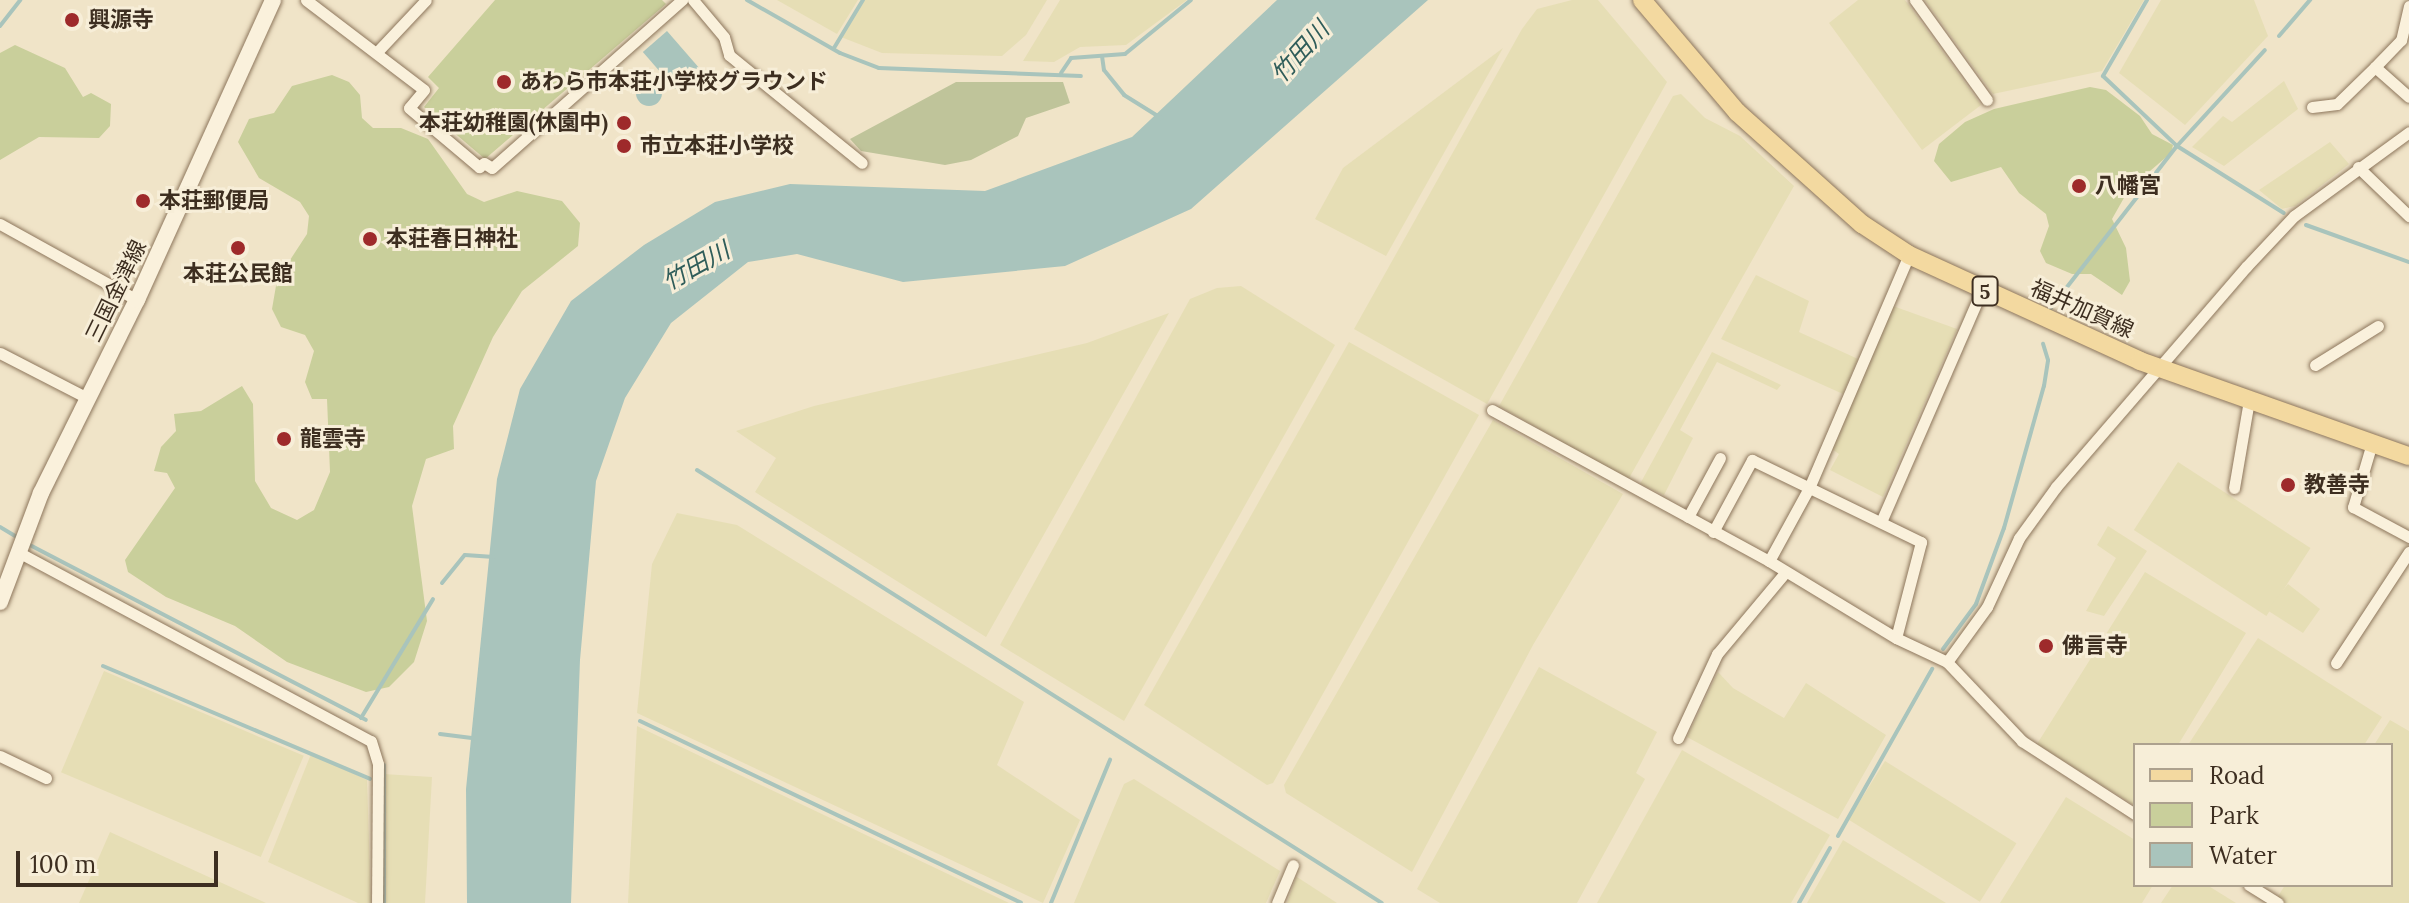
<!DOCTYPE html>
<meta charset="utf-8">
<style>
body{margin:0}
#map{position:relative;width:2409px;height:903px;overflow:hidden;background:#f0e4c8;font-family:Lora,"Noto Sans JP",serif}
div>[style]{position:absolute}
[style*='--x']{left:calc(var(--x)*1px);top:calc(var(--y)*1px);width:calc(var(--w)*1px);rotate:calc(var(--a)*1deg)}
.farmland>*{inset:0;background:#e6deb5;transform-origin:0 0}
.green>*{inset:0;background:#c9cf9b}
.cemetery>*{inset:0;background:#bfc49a}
.water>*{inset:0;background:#a9c4bc;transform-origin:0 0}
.round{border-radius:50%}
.stream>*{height:4px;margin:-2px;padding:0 2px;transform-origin:2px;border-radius:2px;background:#a9c4bc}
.roads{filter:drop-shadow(0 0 2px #8d765c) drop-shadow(0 0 2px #8d765c)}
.street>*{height:11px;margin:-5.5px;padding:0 5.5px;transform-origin:5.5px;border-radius:5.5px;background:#faf1dc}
.secondary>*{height:16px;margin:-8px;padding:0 8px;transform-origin:8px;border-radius:8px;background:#faf1dc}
.primary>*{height:18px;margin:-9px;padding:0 9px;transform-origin:9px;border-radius:9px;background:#f3d9a0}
.dots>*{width:22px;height:22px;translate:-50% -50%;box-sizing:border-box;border:4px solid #f7eed8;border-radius:50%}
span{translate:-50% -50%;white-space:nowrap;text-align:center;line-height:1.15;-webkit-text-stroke:6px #f7eed8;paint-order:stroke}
.shield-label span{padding:2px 6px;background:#f7eed8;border:2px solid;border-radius:6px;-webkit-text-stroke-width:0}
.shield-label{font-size:20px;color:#3d2e20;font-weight:700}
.poi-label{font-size:22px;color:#3d2e20;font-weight:700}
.left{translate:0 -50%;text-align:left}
.right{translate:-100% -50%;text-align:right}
.street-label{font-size:22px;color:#3d2e20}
.water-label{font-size:24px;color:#2f5d5a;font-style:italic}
.legend{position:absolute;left:2133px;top:743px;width:260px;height:144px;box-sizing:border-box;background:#f7eed8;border:2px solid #ada18e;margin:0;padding:10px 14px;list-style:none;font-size:24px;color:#3d2e20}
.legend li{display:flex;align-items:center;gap:16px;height:40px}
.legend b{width:40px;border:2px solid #ada18e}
.scale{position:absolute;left:16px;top:851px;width:202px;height:36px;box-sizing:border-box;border:4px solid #3d2e20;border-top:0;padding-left:10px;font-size:24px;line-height:28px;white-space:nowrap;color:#3d2e20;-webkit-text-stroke:6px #f7eed8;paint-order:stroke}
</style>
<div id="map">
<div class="farmland">
<div style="clip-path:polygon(777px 0,858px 0,837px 34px)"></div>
<div style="clip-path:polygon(864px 0,1047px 0,1026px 35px,1002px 56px,882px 53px,841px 37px)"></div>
<div style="clip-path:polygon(1060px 0,1187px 0,1126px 45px,1080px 47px,1054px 62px,1023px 61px)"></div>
<div style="clip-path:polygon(1572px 0,1598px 0,1667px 82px,1487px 404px,1354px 329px,1522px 29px,1537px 9px)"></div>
<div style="clip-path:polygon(1858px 0,1905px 0,1981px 105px,1922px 150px,1829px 23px)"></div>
<div style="clip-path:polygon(1925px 0,2144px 0,2102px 71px,1993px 94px)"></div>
<div style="clip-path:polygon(2161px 0,2254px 0,2268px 36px,2185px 125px,2119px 73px)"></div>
<div style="clip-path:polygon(1503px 48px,1386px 256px,1315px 219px,1343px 168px)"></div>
<div style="clip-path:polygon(2284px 81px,2298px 109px,2224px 166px,2192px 147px,2223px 116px,2232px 122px)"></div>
<div style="clip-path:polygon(1681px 94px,1705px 118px,1740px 136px,1794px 186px,1628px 480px,1499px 406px,1673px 96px)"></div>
<div style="clip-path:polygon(2330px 142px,2349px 164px,2295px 206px,2282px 209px,2259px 190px)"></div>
<div style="clip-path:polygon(1756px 275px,1809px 301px,1799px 332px,1858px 359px,1843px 394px,1721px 339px)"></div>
<div style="clip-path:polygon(1241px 286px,1335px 345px,1124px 721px,1000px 645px,1190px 299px,1217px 288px)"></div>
<div style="clip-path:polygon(1893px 306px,1957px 329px,1883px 497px,1830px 470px,1839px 454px,1829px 447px)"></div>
<div style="clip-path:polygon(1169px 313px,986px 637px,755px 492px,776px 458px,736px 431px,814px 406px,1087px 343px)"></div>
<div style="clip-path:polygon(1349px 342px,1479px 415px,1273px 783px,1267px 785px,1144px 705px)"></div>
<div style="clip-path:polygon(1712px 352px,1781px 385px,1777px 390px,1717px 362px,1680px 430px,1693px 438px,1664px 495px,1640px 484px)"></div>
<div style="clip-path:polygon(1493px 420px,1623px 494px,1533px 645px,1412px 872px,1286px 793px,1284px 785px)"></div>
<div style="left:2178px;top:462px;width:158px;height:81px;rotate:33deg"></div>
<div style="clip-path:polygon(677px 513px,737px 525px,1024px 702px,997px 765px,1080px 820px,1043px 903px,637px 713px,652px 564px)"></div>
<div style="clip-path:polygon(2108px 526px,2147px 551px,2104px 616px,2086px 611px,2116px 558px,2097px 545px)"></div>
<div style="clip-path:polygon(2145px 572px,2246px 633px,2178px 745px,2135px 745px,2135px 806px,2037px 744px)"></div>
<div style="clip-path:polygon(2288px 584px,2320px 609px,2303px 633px,2267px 610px)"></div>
<div style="clip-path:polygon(2258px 638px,2382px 717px,2364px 745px,2188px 745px)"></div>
<div style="clip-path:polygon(1539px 667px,1657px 732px,1636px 773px,1645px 779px,1577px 903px,1440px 903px,1417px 889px)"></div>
<div style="left:104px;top:671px;width:217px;height:110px;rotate:23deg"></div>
<div style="clip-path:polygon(1718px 672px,1733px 688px,1784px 718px,1806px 683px,1886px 735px,1838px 819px,1687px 737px)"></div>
<div style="clip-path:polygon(2390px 720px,2409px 731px,2409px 903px,2274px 903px,2285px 885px,2391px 885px,2391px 745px,2374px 745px)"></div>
<div style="clip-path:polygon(637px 726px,868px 836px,1009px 903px,628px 903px)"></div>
<div style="clip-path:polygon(1682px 750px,1830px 835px,1791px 903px,1597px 903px)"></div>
<div style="clip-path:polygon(311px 754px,367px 780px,371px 903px,358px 903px,268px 862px)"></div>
<div style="left:1885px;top:761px;width:155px;height:69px;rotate:32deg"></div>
<div style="clip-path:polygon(383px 774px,432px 777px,425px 903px,382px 903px)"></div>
<div style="clip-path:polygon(1134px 779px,1280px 871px,1266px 903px,1074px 903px,1124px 784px)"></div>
<div style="clip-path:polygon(2066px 797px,2135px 840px,2135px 885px,2153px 885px,2142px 903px,2000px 903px)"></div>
<div style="clip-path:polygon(110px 832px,266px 903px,79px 903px)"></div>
<div style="clip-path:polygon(1843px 840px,1946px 903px,1807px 903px)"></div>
<div style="clip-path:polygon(1296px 877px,1297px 877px,1337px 903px,1287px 903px)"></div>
<div style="clip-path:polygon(2173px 885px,2207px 885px,2236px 903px,2161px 903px)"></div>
</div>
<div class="green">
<div style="clip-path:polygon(495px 0,662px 0,666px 4px,485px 159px,424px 107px,439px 88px,428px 77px)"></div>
<div style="clip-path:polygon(15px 45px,65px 68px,83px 97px,91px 93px,111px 104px,110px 126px,99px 138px,39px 137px,0 160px,0 53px)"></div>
<div style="clip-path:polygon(332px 75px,349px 82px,360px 95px,362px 118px,373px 128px,401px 128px,428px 139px,467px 194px,484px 202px,517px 191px,562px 201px,580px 223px,578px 246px,522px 291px,493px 337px,453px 426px,454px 449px,426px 459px,412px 506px,427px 621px,414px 662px,389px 687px,366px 692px,287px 662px,235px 626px,166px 597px,128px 572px,125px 560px,175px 488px,167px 473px,154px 471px,161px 447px,176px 431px,174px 414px,201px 411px,242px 386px,253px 404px,255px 481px,271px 508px,297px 520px,314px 510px,330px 472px,327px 399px,312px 399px,305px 382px,314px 351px,305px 335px,281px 327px,272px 309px,277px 280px,307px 234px,309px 216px,300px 202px,259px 178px,238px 142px,249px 119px,274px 113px,292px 86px)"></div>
<div style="clip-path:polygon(2090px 87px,2106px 90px,2140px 116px,2152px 134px,2173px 145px,2171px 153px,2129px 189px,2112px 219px,2126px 248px,2130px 281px,2122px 295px,2091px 274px,2072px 274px,2046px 263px,2040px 251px,2049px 226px,2046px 214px,2019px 193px,2001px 167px,1951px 182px,1934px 161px,1939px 144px,1965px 122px,1994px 109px)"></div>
</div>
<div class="cemetery">
<div style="clip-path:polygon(956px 82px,1063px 82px,1070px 103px,1026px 118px,1018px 136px,971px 160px,945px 165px,861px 151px,850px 139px)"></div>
</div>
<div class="water">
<div style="clip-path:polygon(1277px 0,1428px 0,1191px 209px,1065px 266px,903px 282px,797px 254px,748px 262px,671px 323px,625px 398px,596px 481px,580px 660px,571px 903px,467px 903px,466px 789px,497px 479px,520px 389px,571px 301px,644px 245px,715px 202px,790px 184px,985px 191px,1132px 137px)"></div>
<div style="left:667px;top:31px;width:49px;height:32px;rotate:49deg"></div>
<div class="round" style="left:636px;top:80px;width:26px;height:26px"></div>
</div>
<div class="stream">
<div style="--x:747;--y:0;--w:107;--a:29.7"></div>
<div style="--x:840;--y:53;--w:42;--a:21"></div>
<div style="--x:879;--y:68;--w:202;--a:2.3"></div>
<div style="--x:2147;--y:0;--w:88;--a:120.1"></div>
<div style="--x:2103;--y:76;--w:102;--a:43.4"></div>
<div style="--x:2177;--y:146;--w:126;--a:32.1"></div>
<div style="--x:0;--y:26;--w:33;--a:-52"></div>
<div style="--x:2279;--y:36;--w:48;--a:-49.3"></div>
<div style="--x:834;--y:48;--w:56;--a:-58.9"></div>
<div style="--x:1102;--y:56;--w:14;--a:82"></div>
<div style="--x:1104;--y:70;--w:32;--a:51"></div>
<div style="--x:1124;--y:95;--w:44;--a:31.9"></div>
<div style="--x:1061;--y:73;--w:18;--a:-56"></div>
<div style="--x:1071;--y:58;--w:54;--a:-4.2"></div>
<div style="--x:1125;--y:54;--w:85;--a:-39.3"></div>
<div style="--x:2306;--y:225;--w:109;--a:19.8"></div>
<div style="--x:2046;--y:314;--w:213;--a:-52.1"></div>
<div style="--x:2177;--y:146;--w:130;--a:-47.5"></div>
<div style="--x:697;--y:470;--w:810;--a:32.3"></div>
<div style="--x:0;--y:527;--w:21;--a:31"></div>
<div style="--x:26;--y:543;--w:383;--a:27.5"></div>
<div style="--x:442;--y:583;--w:36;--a:-51"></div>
<div style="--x:465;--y:555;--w:29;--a:4"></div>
<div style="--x:1943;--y:649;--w:56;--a:-53.7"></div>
<div style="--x:1976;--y:604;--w:81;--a:-69.8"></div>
<div style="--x:2004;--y:528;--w:148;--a:-74.3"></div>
<div style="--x:2044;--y:386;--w:26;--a:-81"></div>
<div style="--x:2048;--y:360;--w:17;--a:-107"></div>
<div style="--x:103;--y:666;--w:290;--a:22.9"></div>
<div style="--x:361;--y:718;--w:139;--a:-58.8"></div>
<div style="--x:640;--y:721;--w:422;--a:25.5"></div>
<div style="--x:440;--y:734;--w:34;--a:7"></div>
<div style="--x:384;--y:765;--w:138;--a:90"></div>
<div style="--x:1838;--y:836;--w:192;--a:-60.6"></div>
<div style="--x:1051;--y:903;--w:155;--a:-67.6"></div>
<div style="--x:1799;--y:903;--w:63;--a:-60.6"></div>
</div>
<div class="roads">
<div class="street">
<div style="--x:306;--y:0;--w:148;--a:37.3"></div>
<div style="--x:424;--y:90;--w:23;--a:130"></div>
<div style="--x:409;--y:108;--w:92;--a:40.1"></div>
<div style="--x:479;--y:167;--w:6;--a:-39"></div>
<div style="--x:484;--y:163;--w:9;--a:32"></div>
<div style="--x:492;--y:168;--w:254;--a:-41.5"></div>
<div style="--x:693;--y:0;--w:48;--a:50"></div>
<div style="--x:724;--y:37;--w:19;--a:74"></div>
<div style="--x:729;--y:55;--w:171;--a:39.1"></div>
<div style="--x:1915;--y:0;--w:123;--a:54.2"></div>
<div style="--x:2409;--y:6;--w:35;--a:103"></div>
<div style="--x:2401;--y:40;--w:37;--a:134"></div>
<div style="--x:2375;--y:67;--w:45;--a:41.4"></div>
<div style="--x:377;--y:52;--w:71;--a:-46.7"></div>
<div style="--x:2312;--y:107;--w:25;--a:-7"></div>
<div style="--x:2337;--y:104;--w:53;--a:-44.2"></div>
<div style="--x:2358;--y:167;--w:71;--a:43.9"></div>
<div style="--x:0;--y:224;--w:157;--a:29"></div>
<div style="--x:0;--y:353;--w:98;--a:27.3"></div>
<div style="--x:2315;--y:365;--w:74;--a:-31.8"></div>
<div style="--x:1492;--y:410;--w:315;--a:28.6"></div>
<div style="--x:1769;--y:561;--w:149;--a:31.2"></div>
<div style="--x:1896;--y:638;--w:56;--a:25.2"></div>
<div style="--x:1947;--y:662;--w:109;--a:46.5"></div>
<div style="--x:2022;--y:741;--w:135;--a:32.9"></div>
<div style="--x:2372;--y:443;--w:67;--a:106.5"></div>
<div style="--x:2353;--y:507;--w:64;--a:28.2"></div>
<div style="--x:2234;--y:488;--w:89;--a:-80.3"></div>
<div style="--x:1688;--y:517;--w:67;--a:-61.5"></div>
<div style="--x:1881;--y:522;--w:253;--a:-66.5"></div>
<div style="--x:1713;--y:532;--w:82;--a:-61.6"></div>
<div style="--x:1752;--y:460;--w:188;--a:25.9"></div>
<div style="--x:1921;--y:542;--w:99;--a:104.6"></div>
<div style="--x:18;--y:552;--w:400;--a:28.2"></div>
<div style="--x:371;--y:741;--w:24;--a:73"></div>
<div style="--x:378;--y:764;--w:139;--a:90.4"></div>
<div style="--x:1769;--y:561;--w:83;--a:-61.3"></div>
<div style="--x:1809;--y:488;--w:254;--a:-66.8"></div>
<div style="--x:1947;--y:662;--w:68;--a:-54"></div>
<div style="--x:1987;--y:607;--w:76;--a:-65.1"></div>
<div style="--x:2019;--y:538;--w:63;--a:-54"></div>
<div style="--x:2056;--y:487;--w:291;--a:-49.2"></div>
<div style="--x:2246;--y:267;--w:70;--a:-46.7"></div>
<div style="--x:2294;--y:216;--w:142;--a:-36.1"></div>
<div style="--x:2336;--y:663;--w:133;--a:-56.7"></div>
<div style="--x:1678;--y:738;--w:93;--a:-65.1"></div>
<div style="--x:1717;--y:654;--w:104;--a:-50.1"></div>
<div style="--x:0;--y:756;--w:51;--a:25.6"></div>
<div style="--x:2249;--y:885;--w:34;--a:32"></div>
<div style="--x:1277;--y:903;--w:41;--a:-67.2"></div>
</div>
<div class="secondary">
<div style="--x:0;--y:602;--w:116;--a:-69.4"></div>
<div style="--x:41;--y:493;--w:216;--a:-63.6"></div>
<div style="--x:137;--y:300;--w:329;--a:-65.6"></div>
</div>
<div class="primary">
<div style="--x:1642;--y:0;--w:147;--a:49.7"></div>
<div style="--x:1737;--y:112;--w:168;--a:41.9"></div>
<div style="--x:1862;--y:224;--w:56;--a:33.4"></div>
<div style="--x:1909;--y:255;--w:254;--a:24.6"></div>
<div style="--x:2140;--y:361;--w:285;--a:19.5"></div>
</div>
</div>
<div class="dots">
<div style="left:72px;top:20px;background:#9e2a2b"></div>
<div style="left:504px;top:82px;background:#9e2a2b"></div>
<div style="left:624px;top:123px;background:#9e2a2b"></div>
<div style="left:624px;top:146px;background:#9e2a2b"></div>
<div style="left:2079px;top:186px;background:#9e2a2b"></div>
<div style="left:143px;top:201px;background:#9e2a2b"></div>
<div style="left:370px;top:239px;background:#9e2a2b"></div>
<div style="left:238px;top:248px;background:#9e2a2b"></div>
<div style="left:284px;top:439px;background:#9e2a2b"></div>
<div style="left:2288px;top:485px;background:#9e2a2b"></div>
<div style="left:2046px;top:646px;background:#9e2a2b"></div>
</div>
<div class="shield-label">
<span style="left:1985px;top:291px">5</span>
</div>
<div class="poi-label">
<span class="left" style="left:88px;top:20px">興源寺</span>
<span class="left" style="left:520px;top:82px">あわら市本荘小学校グラウンド</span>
<span class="right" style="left:608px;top:123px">本荘幼稚園(休園中)</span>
<span class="left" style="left:640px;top:146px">市立本荘小学校</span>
<span class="left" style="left:2095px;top:186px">八幡宮</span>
<span class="left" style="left:159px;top:201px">本荘郵便局</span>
<span class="left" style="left:386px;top:239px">本荘春日神社</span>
<span style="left:238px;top:274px">本荘公民館</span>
<span class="left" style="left:300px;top:439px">龍雲寺</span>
<span class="left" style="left:2304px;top:485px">教善寺</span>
<span class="left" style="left:2062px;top:646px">佛言寺</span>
</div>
<div class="street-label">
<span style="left:116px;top:291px;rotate:-64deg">三国金津線</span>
<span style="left:2082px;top:309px;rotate:24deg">福井加賀線</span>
</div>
<div class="water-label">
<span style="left:1300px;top:52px;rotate:-48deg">竹田川</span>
<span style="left:696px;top:266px;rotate:-29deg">竹田川</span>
</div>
<ul class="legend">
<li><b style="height:10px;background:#f3d9a0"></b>Road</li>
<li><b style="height:22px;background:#c9cf9b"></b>Park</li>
<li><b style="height:22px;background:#a9c4bc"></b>Water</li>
</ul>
<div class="scale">100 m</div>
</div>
